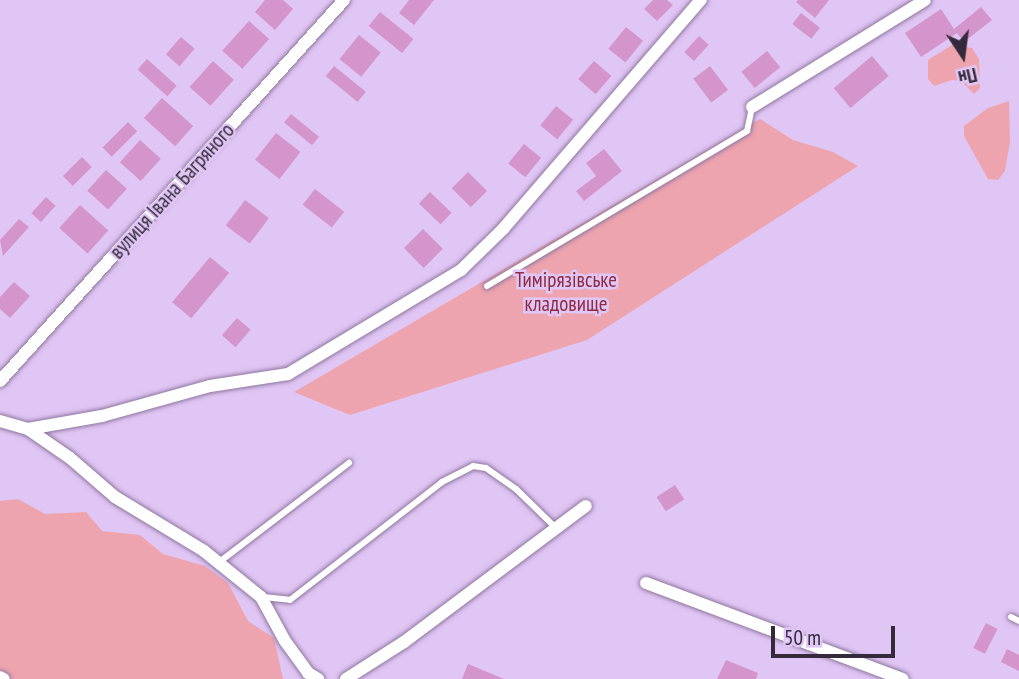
<!DOCTYPE html>
<meta charset="utf-8">
<style>
body{margin:0}
#map{position:relative;width:1019px;height:679px;overflow:hidden;background:#e0c6f4;font-family:"PT Sans Narrow",sans-serif}
div>[style]{position:absolute}
[style*='--x']{left:calc(var(--x)*1px);top:calc(var(--y)*1px);width:calc(var(--w)*1px);rotate:calc(var(--a)*1deg)}
.green>*{inset:0;background:#eea4ae}
.building>*{inset:0;background:#d494cc;transform-origin:0 0}
.roads{filter:drop-shadow(0 0 2px #8f77a0) drop-shadow(0 0 2px #8f77a0)}
.lane>*{height:6px;margin:-3px;padding:0 3px;transform-origin:3px;border-radius:3px;background:#fff}
.street>*{height:12px;margin:-6px;padding:0 6px;transform-origin:6px;border-radius:6px;background:#fff}
span{translate:-50% -50%;white-space:nowrap;text-align:center;line-height:1.15;-webkit-text-stroke:5px #e0c6f4;paint-order:stroke}
.street-label{font-size:21px;color:#342a3c}
.park-label{font-size:21px;color:#902a42}
.north{position:absolute;left:928px;top:21px;width:70px;height:70px;-webkit-text-stroke:5px #e0c6f4;paint-order:stroke;rotate:167deg;font-size:19px;font-weight:700;line-height:28px;text-align:center;color:#342a3c}
.north::after{content:'';display:block;margin:auto;width:24px;height:32px;background:#342a3c;clip-path:polygon(50% 0,100% 100%,50% 72%,0 100%)}
.scale{position:absolute;left:771px;top:626px;width:124px;height:32px;box-sizing:border-box;border:4px solid #342a3c;border-top:0;padding-left:9px;font-size:21px;line-height:24px;white-space:nowrap;color:#342a3c;-webkit-text-stroke:5px #e0c6f4;paint-order:stroke}
</style>
<div id="map">
<div class="green">
<div style="clip-path:polygon(952px 45px,972px 48px,979px 59px,980px 88px,974px 94px,961px 81px,952px 80px,934px 86px,928px 79px,928px 60px)"></div>
<div style="clip-path:polygon(1009px 101px,1010px 142px,1005px 171px,998px 180px,988px 179px,964px 136px,964px 126px,988px 108px)"></div>
<div style="clip-path:polygon(760px 119px,793px 140px,833px 152px,858px 166px,587px 340px,350px 415px,294px 392px)"></div>
<div style="clip-path:polygon(18px 499px,45px 514px,86px 512px,102px 531px,140px 535px,163px 554px,205px 566px,228px 583px,248px 621px,274px 638px,283px 679px,0 679px,0 501px)"></div>
</div>
<div class="building">
<div style="clip-path:polygon(265px 0,283px 0,293px 9px,275px 30px,255px 12px)"></div>
<div style="clip-path:polygon(409px 0,434px 0,414px 25px,399px 13px)"></div>
<div style="clip-path:polygon(653px 0,667px 0,673px 5px,657px 21px,644px 9px)"></div>
<div style="clip-path:polygon(798px 0,829px 0,815px 18px,796px 2px)"></div>
<div style="clip-path:polygon(981px 7px,992px 20px,964px 42px,957px 33px,921px 57px,905px 33px,941px 9px,954px 29px)"></div>
<div style="left:380px;top:12px;width:43px;height:18px;rotate:39deg"></div>
<div style="left:801px;top:13px;width:24px;height:14px;rotate:38deg"></div>
<div style="left:249px;top:21px;width:27px;height:40px;rotate:42deg"></div>
<div style="left:626px;top:27px;width:22px;height:28px;rotate:39deg"></div>
<div style="left:359px;top:35px;width:28px;height:31px;rotate:39deg"></div>
<div style="left:699px;top:36px;width:13px;height:22px;rotate:42deg"></div>
<div style="left:181px;top:37px;width:18px;height:23px;rotate:41deg"></div>
<div style="left:767px;top:51px;width:21px;height:33px;rotate:51deg"></div>
<div style="left:872px;top:56px;width:26px;height:50px;rotate:50deg"></div>
<div style="left:147px;top:59px;width:40px;height:14px;rotate:42deg"></div>
<div style="left:213px;top:61px;width:28px;height:35px;rotate:42deg"></div>
<div style="left:594px;top:61px;width:23px;height:24px;rotate:41deg"></div>
<div style="left:334px;top:66px;width:41px;height:13px;rotate:39deg"></div>
<div style="left:710px;top:66px;width:30px;height:21px;rotate:53deg"></div>
<div style="left:162px;top:98px;width:42px;height:27px;rotate:42deg"></div>
<div style="left:556px;top:106px;width:22px;height:25px;rotate:39deg"></div>
<div style="left:291px;top:114px;width:36px;height:11px;rotate:39deg"></div>
<div style="left:128px;top:122px;width:13px;height:36px;rotate:45deg"></div>
<div style="left:276px;top:133px;width:31px;height:34px;rotate:38deg"></div>
<div style="left:140px;top:140px;width:28px;height:30px;rotate:42deg"></div>
<div style="left:524px;top:144px;width:22px;height:25px;rotate:39deg"></div>
<div style="clip-path:polygon(604px 149px,622px 171px,584px 201px,576px 191px,596px 176px,586px 163px)"></div>
<div style="left:82px;top:157px;width:14px;height:27px;rotate:45deg"></div>
<div style="left:106px;top:170px;width:28px;height:28px;rotate:42deg"></div>
<div style="left:468px;top:172px;width:27px;height:23px;rotate:45deg"></div>
<div style="left:315px;top:189px;width:37px;height:20px;rotate:38deg"></div>
<div style="left:430px;top:192px;width:30px;height:16px;rotate:44deg"></div>
<div style="left:46px;top:197px;width:13px;height:22px;rotate:42deg"></div>
<div style="left:245px;top:200px;width:30px;height:32px;rotate:37deg"></div>
<div style="left:80px;top:205px;width:38px;height:31px;rotate:42deg"></div>
<div style="clip-path:polygon(19px 219px,29px 227px,3px 256px,0 240px)"></div>
<div style="left:423px;top:229px;width:28px;height:27px;rotate:45deg"></div>
<div style="left:210px;top:257px;width:25px;height:59px;rotate:40deg"></div>
<div style="clip-path:polygon(14px 282px,30px 296px,10px 318px,0 309px,0 297px)"></div>
<div style="left:237px;top:318px;width:18px;height:23px;rotate:41deg"></div>
<div style="left:675px;top:485px;width:17px;height:22px;rotate:57deg"></div>
<div style="left:986px;top:623px;width:13px;height:28px;rotate:27deg"></div>
<div style="clip-path:polygon(1007px 649px,1019px 655px,1019px 671px,1001px 662px)"></div>
<div style="clip-path:polygon(726px 660px,758px 673px,756px 679px,717px 679px)"></div>
<div style="clip-path:polygon(468px 664px,504px 679px,462px 679px)"></div>
</div>
<div class="roads">
<div class="lane">
<div style="--x:487;--y:286;--w:303;--a:-30.8"></div>
<div style="--x:747;--y:131;--w:25;--a:-78"></div>
<div style="--x:218;--y:563;--w:165;--a:-37.4"></div>
<div style="--x:263;--y:597;--w:27;--a:6"></div>
<div style="--x:290;--y:600;--w:192;--a:-37.8"></div>
<div style="--x:442;--y:482;--w:35;--a:-27"></div>
<div style="--x:473;--y:466;--w:13;--a:9"></div>
<div style="--x:486;--y:468;--w:37;--a:35"></div>
<div style="--x:516;--y:489;--w:56;--a:44.3"></div>
<div style="--x:1011;--y:617;--w:9;--a:27"></div>
</div>
<div class="street">
<div style="--x:752;--y:107;--w:203;--a:-31.7"></div>
<div style="--x:0;--y:381;--w:513;--a:-47.92"></div>
<div style="--x:0;--y:421;--w:29;--a:16"></div>
<div style="--x:28;--y:429;--w:75;--a:-10"></div>
<div style="--x:102;--y:416;--w:112;--a:-15.5"></div>
<div style="--x:210;--y:386;--w:79;--a:-8.7"></div>
<div style="--x:288;--y:374;--w:202;--a:-31"></div>
<div style="--x:461;--y:270;--w:59;--a:-44.3"></div>
<div style="--x:503;--y:229;--w:303;--a:-49.2"></div>
<div style="--x:28;--y:429;--w:51;--a:34.6"></div>
<div style="--x:70;--y:458;--w:60;--a:40.9"></div>
<div style="--x:115;--y:497;--w:104;--a:31.2"></div>
<div style="--x:204;--y:551;--w:73;--a:38.9"></div>
<div style="--x:261;--y:597;--w:50;--a:61.4"></div>
<div style="--x:285;--y:641;--w:39;--a:54"></div>
<div style="--x:308;--y:673;--w:12;--a:31"></div>
<div style="--x:646;--y:583;--w:274;--a:20.5"></div>
<div style="--x:0;--y:677;--w:4;--a:27"></div>
<div style="--x:346;--y:679;--w:69;--a:-32.5"></div>
<div style="--x:404;--y:642;--w:227;--a:-36.8"></div>
</div>
</div>
<div class="street-label">
<span style="left:172px;top:191px;rotate:-48deg">вулиця Івана Багряного</span>
</div>
<div class="park-label">
<span style="left:566px;top:292px">Тимірязівське<br>кладовище</span>
</div>
<div class="north">Пн</div>
<div class="scale">50 m</div>
</div>
